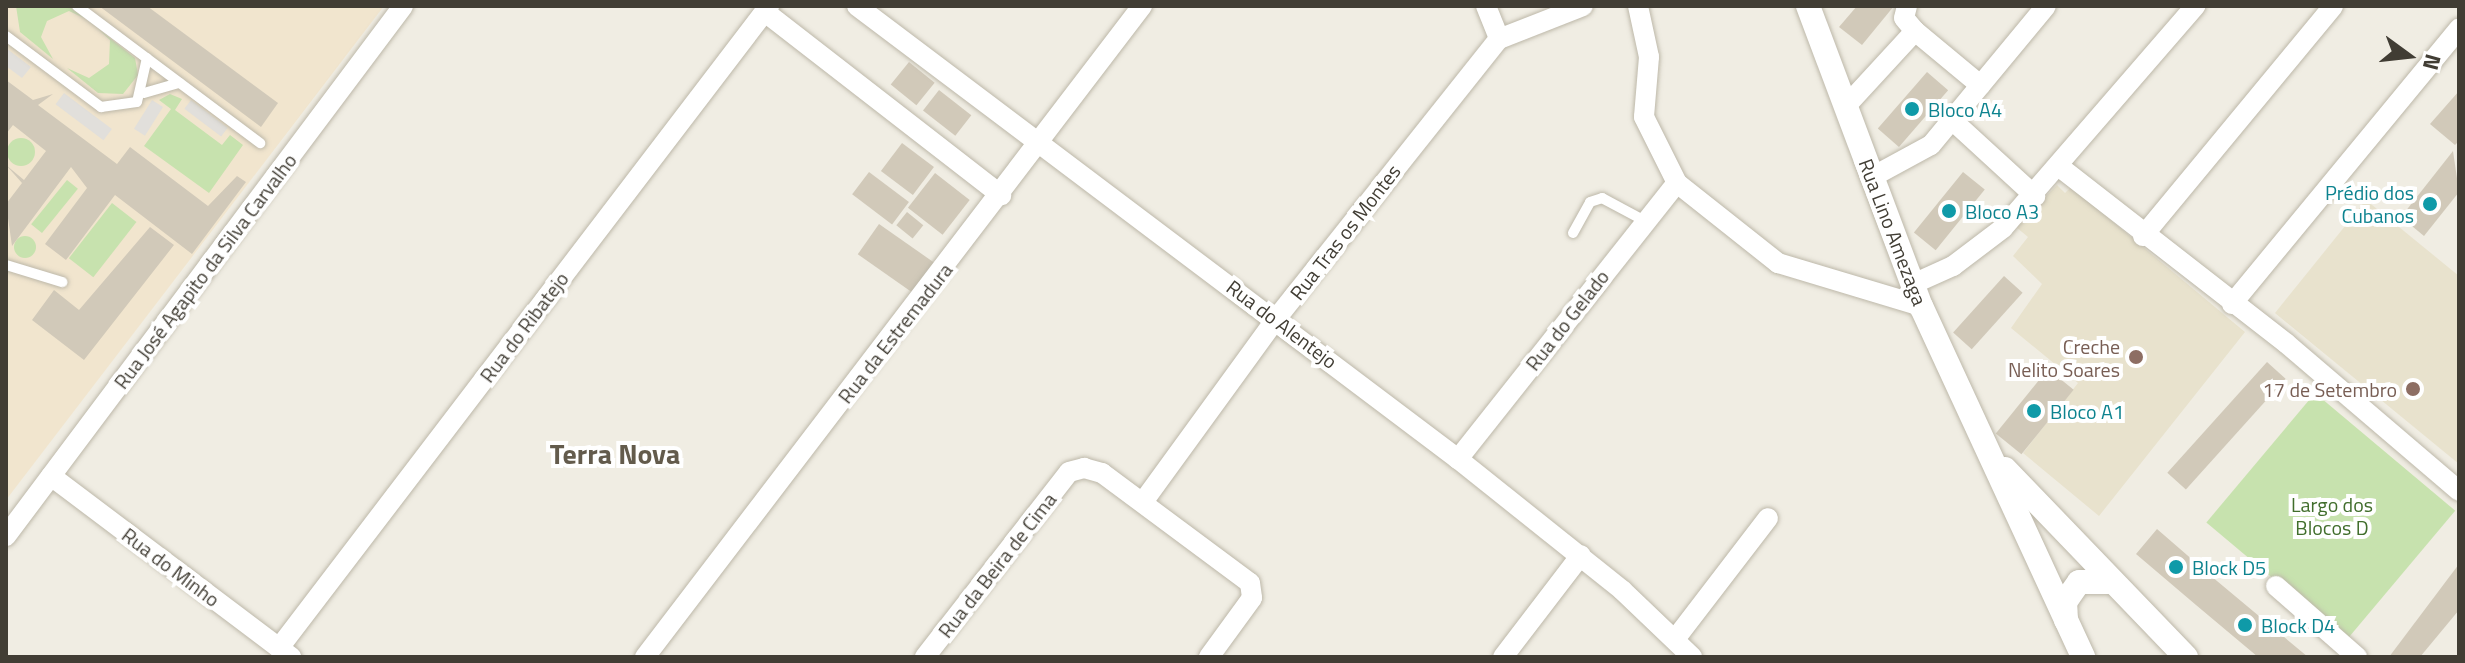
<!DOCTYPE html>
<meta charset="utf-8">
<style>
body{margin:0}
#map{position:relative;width:2465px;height:663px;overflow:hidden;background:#f0ede3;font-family:"Titillium Web",sans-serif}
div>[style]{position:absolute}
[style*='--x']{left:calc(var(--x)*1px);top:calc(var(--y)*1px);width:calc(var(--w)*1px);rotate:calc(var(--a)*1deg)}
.commercial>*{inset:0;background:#f1e5ce}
.education>*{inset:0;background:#e8e2cd}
.green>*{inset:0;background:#c7e2ae;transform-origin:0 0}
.round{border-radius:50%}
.parking>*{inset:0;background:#e1dfdb;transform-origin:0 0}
.building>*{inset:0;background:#d1c9b9;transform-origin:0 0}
.roads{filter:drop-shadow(0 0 2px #bdb8a9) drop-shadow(0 0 2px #bdb8a9)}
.service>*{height:10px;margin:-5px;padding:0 5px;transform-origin:5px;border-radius:5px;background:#fff}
.minor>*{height:20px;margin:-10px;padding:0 10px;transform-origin:10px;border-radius:10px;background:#fff}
.tertiary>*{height:24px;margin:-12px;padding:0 12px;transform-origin:12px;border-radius:12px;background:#fff}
.dots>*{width:22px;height:22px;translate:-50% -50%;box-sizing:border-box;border:4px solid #fff;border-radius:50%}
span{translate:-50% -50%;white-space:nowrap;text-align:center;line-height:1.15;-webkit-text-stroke:8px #fff;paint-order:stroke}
.culture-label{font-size:20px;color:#0d838f}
.left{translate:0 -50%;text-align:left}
.right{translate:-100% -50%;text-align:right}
.street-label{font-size:20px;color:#413d34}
.education-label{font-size:20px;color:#785e54}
.park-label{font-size:20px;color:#416e2c}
.district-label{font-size:28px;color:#635b4c;font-weight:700}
.frame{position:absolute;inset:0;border:8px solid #413d34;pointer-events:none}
.north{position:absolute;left:2369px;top:16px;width:80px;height:80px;-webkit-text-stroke:6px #fff;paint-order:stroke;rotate:105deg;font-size:22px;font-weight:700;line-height:32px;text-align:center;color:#413d34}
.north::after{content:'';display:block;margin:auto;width:28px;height:36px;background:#413d34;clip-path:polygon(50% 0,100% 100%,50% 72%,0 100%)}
</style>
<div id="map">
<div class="commercial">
<div style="clip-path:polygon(6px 6px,384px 6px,6px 500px)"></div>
</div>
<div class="education">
<div style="clip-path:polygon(2057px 185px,2065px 193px,2071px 187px,2245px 332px,2099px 516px,2023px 453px,2078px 383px,2011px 328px,2042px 284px,2013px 256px,2028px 237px,2016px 227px)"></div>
<div style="clip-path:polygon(2366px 200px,2459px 276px,2459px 464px,2275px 313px)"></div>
</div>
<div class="green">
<div style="clip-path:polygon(16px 6px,69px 6px,84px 18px,69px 11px,47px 21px,41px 37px,53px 59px,20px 32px)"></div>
<div style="clip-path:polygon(97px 28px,135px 58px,138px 75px,123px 94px,98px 93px,67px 68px,89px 78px,109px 64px,110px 40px)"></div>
<div style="clip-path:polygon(170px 94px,182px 99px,175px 110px,222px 145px,230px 135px,243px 145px,209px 193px,144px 146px,171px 109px,159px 100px)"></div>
<div class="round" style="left:7px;top:138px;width:28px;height:28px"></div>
<div style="left:67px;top:180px;width:14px;height:57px;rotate:39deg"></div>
<div style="left:112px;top:203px;width:31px;height:70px;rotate:38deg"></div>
<div class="round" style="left:14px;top:236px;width:22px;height:22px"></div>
<div style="left:2315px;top:393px;width:183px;height:169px;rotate:40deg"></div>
</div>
<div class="parking">
<div style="clip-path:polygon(6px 48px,31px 67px,22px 78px,6px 66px)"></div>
<div style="left:64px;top:93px;width:60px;height:14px;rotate:37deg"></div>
<div style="left:152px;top:100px;width:13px;height:34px;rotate:32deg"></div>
<div style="left:191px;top:100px;width:46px;height:11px;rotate:37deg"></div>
</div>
<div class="building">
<div style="clip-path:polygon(99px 6px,147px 6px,278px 103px,261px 127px)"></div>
<div style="clip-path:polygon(1857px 6px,1894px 6px,1862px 45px,1839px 27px)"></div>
<div style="left:909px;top:62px;width:33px;height:29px;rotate:39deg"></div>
<div style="left:1927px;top:72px;width:28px;height:75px;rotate:41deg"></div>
<div style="clip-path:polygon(6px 80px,33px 100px,53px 94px,38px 105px,117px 164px,130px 147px,208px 206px,237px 176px,246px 182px,192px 254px,115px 195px,66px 260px,45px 244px,87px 188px,71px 167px,12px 246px,6px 204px,22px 183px,6px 165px,24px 180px,46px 151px,13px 125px,6px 134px)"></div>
<div style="left:939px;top:90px;width:41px;height:26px;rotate:38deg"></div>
<div style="clip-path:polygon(2459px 91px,2459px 141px,2455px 145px,2430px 124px)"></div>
<div style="left:902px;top:143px;width:40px;height:35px;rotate:37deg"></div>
<div style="clip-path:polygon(2453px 151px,2459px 192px,2424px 236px,2401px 217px)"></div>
<div style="left:869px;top:172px;width:50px;height:28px;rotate:37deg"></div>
<div style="left:1963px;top:172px;width:28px;height:78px;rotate:39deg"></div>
<div style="left:935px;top:173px;width:44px;height:44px;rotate:38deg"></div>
<div style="left:907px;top:212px;width:21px;height:17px;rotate:39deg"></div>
<div style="left:879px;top:224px;width:67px;height:37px;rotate:35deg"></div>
<div style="clip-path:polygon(150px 227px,174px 245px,84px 360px,32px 320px,54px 290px,79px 310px)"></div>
<div style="left:2004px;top:276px;width:25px;height:76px;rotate:42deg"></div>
<div style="left:2267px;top:362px;width:25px;height:149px;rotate:42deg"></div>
<div style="left:2048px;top:369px;width:33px;height:83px;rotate:39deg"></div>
<div style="clip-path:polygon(2157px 529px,2217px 581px,2308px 657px,2258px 657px,2196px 605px,2136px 554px)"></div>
<div style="clip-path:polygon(2459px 564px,2459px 610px,2420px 657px,2389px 657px)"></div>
</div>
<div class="roads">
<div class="service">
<div style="--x:77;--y:6;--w:229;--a:36.8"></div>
<div style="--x:6;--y:36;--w:119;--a:36.8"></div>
<div style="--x:101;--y:107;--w:36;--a:-8"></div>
<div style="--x:137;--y:102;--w:45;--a:-77.2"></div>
<div style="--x:144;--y:93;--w:37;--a:-16"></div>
<div style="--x:1573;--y:233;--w:35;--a:-61"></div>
<div style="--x:1590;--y:202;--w:13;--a:-18"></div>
<div style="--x:1602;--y:198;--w:49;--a:28.1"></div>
<div style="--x:6;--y:265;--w:59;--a:16.9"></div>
</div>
<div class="minor">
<div style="--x:857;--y:6;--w:753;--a:37.01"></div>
<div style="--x:1458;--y:459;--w:210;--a:38.6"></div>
<div style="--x:1622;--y:590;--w:97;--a:43.7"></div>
<div style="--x:1486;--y:6;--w:35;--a:68"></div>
<div style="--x:1638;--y:6;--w:52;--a:77.8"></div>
<div style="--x:1649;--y:57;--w:60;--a:94.8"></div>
<div style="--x:1644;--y:117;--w:74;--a:63.4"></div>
<div style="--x:1677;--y:183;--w:129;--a:38.4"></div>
<div style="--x:1778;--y:263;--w:149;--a:16.7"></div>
<div style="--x:1907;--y:6;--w:12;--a:104"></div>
<div style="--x:1904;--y:18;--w:17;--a:50"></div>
<div style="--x:1915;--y:31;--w:85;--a:39.7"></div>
<div style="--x:765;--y:12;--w:299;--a:37.8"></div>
<div style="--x:1846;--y:106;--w:102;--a:-47.4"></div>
<div style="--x:1952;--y:120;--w:113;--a:42.5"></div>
<div style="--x:2061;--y:168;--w:286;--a:37.9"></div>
<div style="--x:2287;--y:344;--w:226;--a:40.5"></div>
<div style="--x:1872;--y:177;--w:67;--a:-28.5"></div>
<div style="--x:1931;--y:145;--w:180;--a:-50.4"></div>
<div style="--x:2143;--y:236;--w:298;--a:-50.4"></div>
<div style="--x:1913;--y:284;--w:44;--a:-24.2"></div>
<div style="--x:1953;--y:266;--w:63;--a:-37.2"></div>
<div style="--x:2003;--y:228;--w:294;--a:-49.1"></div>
<div style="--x:2232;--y:304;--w:357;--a:-50.5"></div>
<div style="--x:1458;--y:459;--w:352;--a:-51.6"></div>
<div style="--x:51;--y:476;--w:301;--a:37"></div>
<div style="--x:1143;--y:502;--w:226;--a:-54"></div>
<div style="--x:1276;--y:319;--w:358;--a:-51.5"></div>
<div style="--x:1499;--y:39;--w:90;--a:-21.4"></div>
<div style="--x:6;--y:536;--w:662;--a:-53.16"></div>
<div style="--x:2276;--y:586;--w:108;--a:41.2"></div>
<div style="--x:1676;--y:638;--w:151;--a:-52.5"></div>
<div style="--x:279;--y:648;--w:808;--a:-52.65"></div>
<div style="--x:645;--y:657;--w:819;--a:-52.64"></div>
<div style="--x:925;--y:657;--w:234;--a:-52.1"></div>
<div style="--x:1069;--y:472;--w:16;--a:-15"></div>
<div style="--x:1084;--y:468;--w:19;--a:16"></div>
<div style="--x:1102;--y:473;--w:184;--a:36.6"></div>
<div style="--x:1250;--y:583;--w:15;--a:82"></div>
<div style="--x:1252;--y:598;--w:73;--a:126.1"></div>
<div style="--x:1503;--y:657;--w:128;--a:-52.6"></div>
</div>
<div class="tertiary">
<div style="--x:1808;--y:6;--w:321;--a:69.4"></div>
<div style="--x:1921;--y:306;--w:387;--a:65.2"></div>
<div style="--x:2005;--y:469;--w:261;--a:46.1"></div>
<div style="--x:2066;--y:620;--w:18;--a:-93"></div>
<div style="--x:2065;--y:602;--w:24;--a:-55"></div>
<div style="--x:2079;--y:582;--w:33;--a:0"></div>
</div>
</div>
<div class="dots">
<div style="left:1912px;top:109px;background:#0f9aa8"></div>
<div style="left:2430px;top:204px;background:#0f9aa8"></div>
<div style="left:1949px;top:211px;background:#0f9aa8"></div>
<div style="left:2136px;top:357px;background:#8d6e63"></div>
<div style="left:2413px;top:389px;background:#8d6e63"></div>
<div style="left:2034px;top:411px;background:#0f9aa8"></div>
<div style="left:2176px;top:567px;background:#0f9aa8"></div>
<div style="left:2245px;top:625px;background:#0f9aa8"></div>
</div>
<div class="culture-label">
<span class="left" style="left:1928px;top:109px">Bloco A4</span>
<span class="right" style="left:2414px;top:204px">Prédio dos<br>Cubanos</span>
<span class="left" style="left:1965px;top:211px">Bloco A3</span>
<span class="left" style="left:2050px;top:411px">Bloco A1</span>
<span class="left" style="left:2192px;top:567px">Block D5</span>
<span class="left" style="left:2261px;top:625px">Block D4</span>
</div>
<div class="street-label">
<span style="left:1345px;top:232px;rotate:-52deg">Rua Tras os Montes</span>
<span style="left:1893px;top:232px;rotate:69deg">Rua Lino Amezaga</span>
<span style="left:205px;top:271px;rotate:-53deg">Rua José Agapito da Silva Carvalho</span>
<span style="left:1567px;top:320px;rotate:-52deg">Rua do Gelado</span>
<span style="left:1282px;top:324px;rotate:37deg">Rua do Alentejo</span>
<span style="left:524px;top:327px;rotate:-53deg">Rua do Ribatejo</span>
<span style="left:895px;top:333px;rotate:-52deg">Rua da Estremadura</span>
<span style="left:997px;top:565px;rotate:-52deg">Rua da Beira de Cima</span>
<span style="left:171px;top:567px;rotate:37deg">Rua do Minho</span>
</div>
<div class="education-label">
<span class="right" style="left:2120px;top:358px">Creche<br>Nelito Soares</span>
<span class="right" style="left:2397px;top:389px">17 de Setembro</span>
</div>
<div class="park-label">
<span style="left:2332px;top:516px">Largo dos<br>Blocos D</span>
</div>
<div class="district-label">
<span style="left:615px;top:454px">Terra Nova</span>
</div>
<div class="frame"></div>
<div class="north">N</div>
</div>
